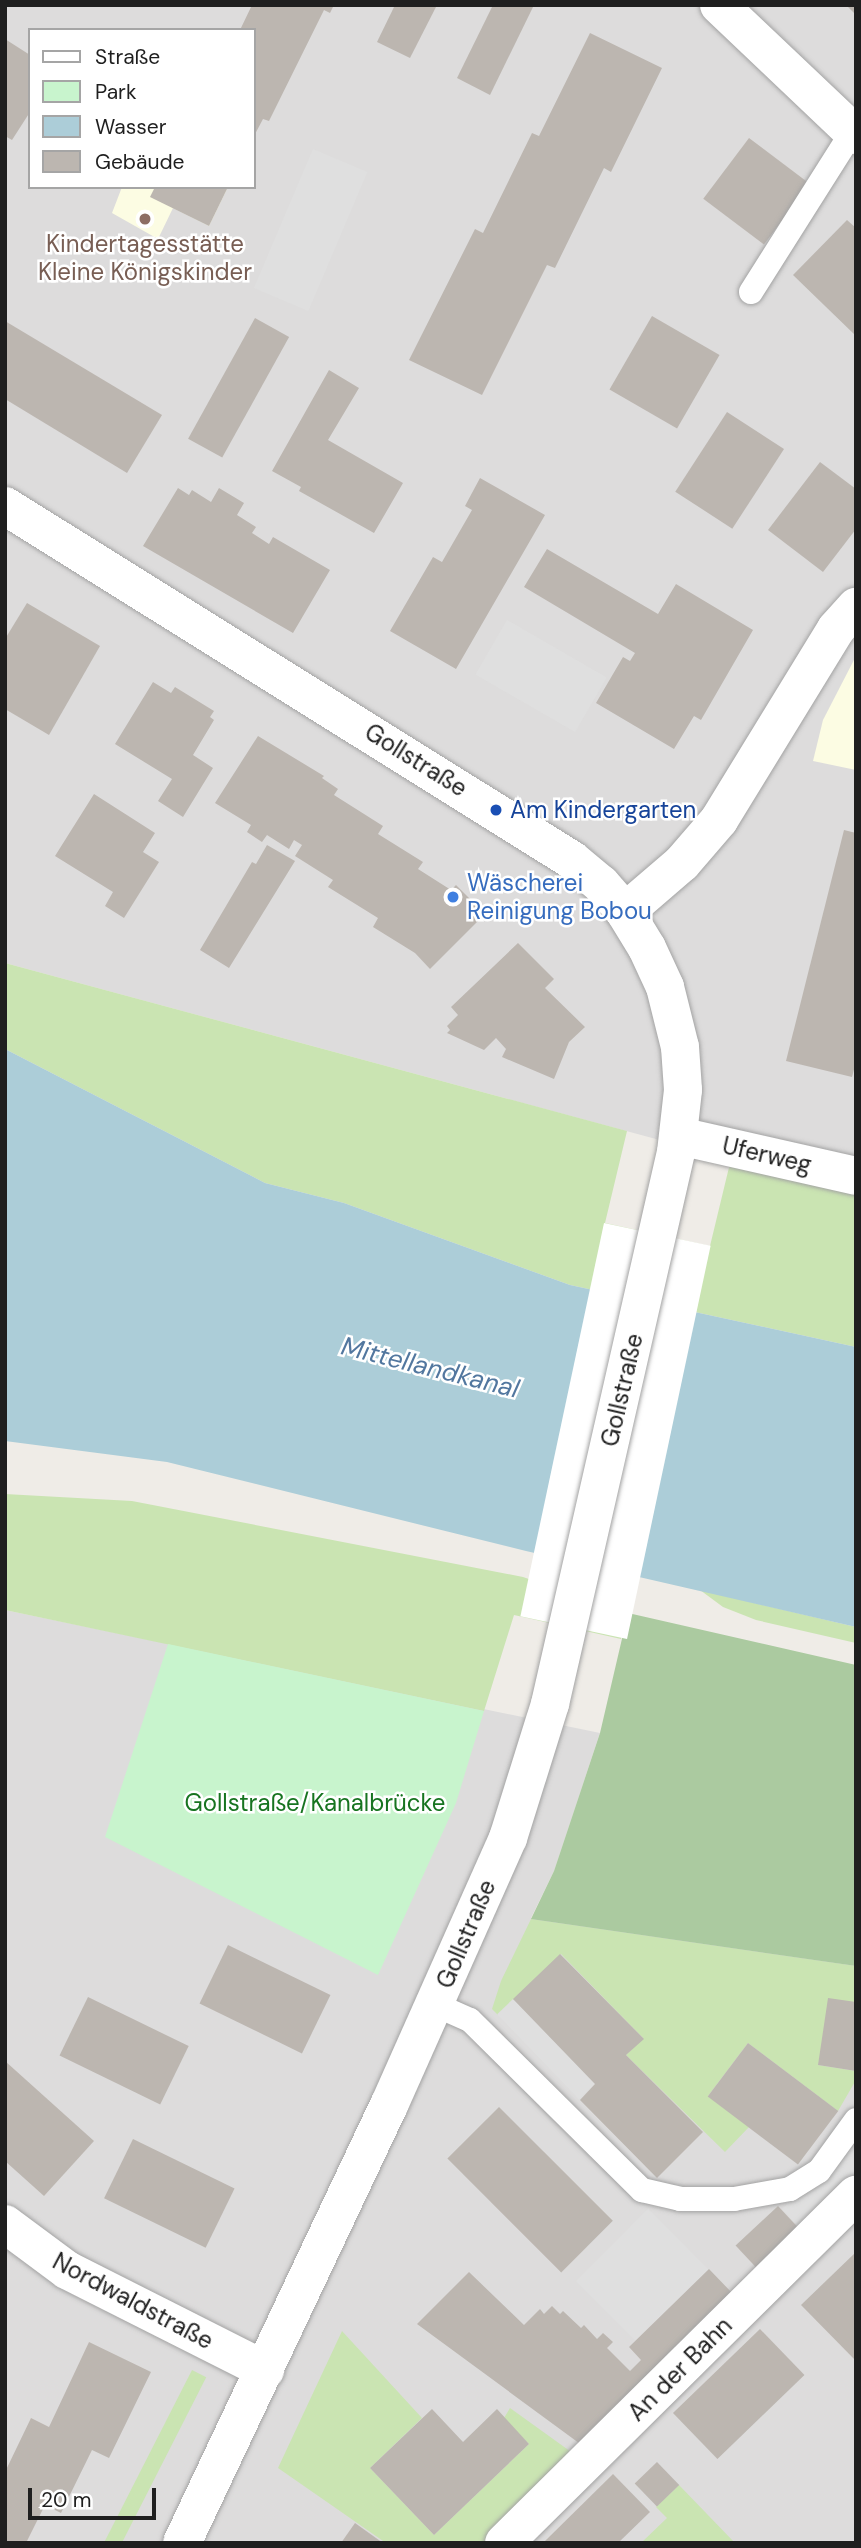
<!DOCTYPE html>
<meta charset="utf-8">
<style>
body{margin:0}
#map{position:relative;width:861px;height:2548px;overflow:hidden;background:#efece7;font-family:"DM Sans",sans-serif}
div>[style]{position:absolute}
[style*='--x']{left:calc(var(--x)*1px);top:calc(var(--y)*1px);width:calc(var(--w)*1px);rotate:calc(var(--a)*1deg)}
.residential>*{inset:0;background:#dddcdc}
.education>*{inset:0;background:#fcfce3}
.grass>*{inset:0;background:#cae4b2;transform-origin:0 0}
.forest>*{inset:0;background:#abcaa0}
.park>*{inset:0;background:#c8f4cd}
.parking>*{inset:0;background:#dfdfdf;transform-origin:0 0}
.water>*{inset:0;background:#accdd8}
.pier>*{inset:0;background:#fff;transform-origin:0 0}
.building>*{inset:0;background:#bcb6b0;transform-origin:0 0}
.roads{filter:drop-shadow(0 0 2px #a3a3a3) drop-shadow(0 0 2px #a3a3a3)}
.lane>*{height:24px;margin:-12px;padding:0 12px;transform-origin:12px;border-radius:12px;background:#fff}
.street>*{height:38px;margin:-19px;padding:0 19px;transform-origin:19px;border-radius:19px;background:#fff}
.dots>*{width:19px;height:19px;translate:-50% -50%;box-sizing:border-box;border:4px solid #fff;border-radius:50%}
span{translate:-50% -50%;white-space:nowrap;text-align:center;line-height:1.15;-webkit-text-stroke:5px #fff;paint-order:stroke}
.education-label{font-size:24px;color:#785e54}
.street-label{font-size:24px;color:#1f1f1f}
.transit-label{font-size:24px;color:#164399}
.left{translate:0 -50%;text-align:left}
.shop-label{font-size:24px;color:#366cbe}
.park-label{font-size:24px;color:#177420}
.water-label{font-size:26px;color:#52779f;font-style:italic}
.frame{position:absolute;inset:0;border:7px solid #1f1f1f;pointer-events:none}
.legend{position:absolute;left:28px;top:28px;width:228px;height:161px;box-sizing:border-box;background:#fff;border:2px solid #a5a5a5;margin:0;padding:9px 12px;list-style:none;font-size:21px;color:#1f1f1f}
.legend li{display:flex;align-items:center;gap:14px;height:35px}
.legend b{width:35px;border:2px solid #a5a5a5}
.scale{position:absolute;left:28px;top:2488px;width:128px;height:32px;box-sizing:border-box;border:4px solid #1f1f1f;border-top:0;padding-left:9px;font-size:21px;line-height:24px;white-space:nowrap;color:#1f1f1f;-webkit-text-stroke:5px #fff;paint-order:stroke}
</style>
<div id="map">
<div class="residential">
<div style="clip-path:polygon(evenodd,5px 5px,856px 5px,856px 1193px,5px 963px,5px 5px,30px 30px,254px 30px,254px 187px,30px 187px,30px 30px)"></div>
<div style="clip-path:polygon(5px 1610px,600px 1733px,554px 1871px,531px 1918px,856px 1966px,856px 2543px,5px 2543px)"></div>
</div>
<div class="education">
<div style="clip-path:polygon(122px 187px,228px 187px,209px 226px,173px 208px,158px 239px,112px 213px)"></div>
<div style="clip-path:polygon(856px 656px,856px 770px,813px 761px,823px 720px)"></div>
</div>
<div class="grass">
<div style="clip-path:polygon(5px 963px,627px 1131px,605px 1223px,710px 1246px,731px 1159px,856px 1193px,856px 1347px,570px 1285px,344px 1203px,265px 1183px,5px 1049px)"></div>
<div style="clip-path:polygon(5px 1494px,132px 1501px,523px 1577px,628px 1613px,621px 1639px,514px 1615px,484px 1711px,5px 1610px)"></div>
<div style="clip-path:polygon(700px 1590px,856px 1627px,856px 1643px,756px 1620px,723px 1607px)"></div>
<div style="clip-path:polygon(531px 1919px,856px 1966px,856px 2002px,818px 2065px,856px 2071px,856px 2080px,838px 2111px,748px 2043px,708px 2096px,749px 2127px,725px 2152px,626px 2055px,643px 2038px,561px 1954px,498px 2015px,492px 2009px,501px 1981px)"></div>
<div style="clip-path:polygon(342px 2331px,422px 2418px,370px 2468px,434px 2535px,529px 2444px,504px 2418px,510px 2408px,574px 2454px,483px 2543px,386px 2543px,278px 2468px)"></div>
<div style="left:192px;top:2370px;width:16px;height:193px;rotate:27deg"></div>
<div style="clip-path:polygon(679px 2485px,735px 2543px,641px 2543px,667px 2518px,656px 2507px)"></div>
</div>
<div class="forest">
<div style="clip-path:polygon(628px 1613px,856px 1665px,856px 1966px,531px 1919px,554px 1871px,600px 1733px)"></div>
</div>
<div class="park">
<div style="clip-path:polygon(168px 1644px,484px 1711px,456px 1803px,378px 1975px,105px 1837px)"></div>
</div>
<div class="parking">
<div style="left:313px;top:149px;width:59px;height:151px;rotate:23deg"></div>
<div style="left:507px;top:620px;width:115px;height:63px;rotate:30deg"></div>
<div style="left:513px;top:1999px;width:118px;height:22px;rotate:46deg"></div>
<div style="clip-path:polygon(849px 2145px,856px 2152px,856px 2177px,801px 2229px,782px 2209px)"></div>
<div style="left:648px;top:2209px;width:86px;height:102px;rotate:45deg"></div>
</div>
<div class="water">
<div style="clip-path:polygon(5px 1049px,265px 1183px,344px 1203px,570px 1285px,856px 1347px,856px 1627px,526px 1551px,167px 1462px,5px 1441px)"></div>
</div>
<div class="pier">
<div style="left:604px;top:1223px;width:109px;height:402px;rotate:12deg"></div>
</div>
<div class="building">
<div style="clip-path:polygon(252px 5px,334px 5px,330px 13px,324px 10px,269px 121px,263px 119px,254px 136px,254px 30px,240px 30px)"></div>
<div style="clip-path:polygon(395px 5px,437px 5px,410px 58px,377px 42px)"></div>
<div style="clip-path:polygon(493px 5px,534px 5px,490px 95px,457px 78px)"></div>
<div style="clip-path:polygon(846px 5px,856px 5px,856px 15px)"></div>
<div style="clip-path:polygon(590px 33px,662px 68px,611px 172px,604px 168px,555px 268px,547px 265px,482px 395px,409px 360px,475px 229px,483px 233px,532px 133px,539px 136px)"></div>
<div style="clip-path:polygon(5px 39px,30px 55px,30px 112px,12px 140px,5px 136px)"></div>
<div style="left:749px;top:138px;width:76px;height:76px;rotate:37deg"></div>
<div style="clip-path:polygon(155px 187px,228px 187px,209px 226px,150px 197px)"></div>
<div style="clip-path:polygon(847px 220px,856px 228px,856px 336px,793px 275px)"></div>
<div style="left:652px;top:316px;width:78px;height:85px;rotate:30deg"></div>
<div style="left:255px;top:318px;width:39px;height:138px;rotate:29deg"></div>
<div style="clip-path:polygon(5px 321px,162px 415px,127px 473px,5px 399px)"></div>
<div style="clip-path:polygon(329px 370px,359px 388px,328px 440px,403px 483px,374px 533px,299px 491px,301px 487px,272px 471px)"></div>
<div style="left:727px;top:412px;width:68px;height:95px;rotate:33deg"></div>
<div style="clip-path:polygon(820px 462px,856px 489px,856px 529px,823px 572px,768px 530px)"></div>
<div style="clip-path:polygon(480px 478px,545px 515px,456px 669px,390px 631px,433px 557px,442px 562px,472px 510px,465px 506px)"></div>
<div style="clip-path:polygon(178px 488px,189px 495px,192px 490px,211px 502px,219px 488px,244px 503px,237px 515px,256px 527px,252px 533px,269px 544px,273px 537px,330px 570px,293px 633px,143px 546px)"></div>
<div style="clip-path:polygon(547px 549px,658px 614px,676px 584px,753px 630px,701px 720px,694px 716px,674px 749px,596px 703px,623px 657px,630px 661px,635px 653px,524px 587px)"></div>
<div style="clip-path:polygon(27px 603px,100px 646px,49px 735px,5px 709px,5px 639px)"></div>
<div style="clip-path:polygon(153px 682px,171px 693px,175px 687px,214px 711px,210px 717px,214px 720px,193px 755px,213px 768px,183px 817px,158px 801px,172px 779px,115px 744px)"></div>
<div style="clip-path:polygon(258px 736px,324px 776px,322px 778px,338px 789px,334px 795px,383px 826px,378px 834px,423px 862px,418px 869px,451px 890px,456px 885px,485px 914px,430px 969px,415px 953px,373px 927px,378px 918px,328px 887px,333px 880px,295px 856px,302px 845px,294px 840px,289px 849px,267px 835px,262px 842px,247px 832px,251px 825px,215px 803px)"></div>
<div style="clip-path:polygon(94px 794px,155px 833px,143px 852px,159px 862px,124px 918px,105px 906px,113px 892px,55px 856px)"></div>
<div style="clip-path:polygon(844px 830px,856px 833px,856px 1062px,852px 1077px,786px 1061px)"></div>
<div style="clip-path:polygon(267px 845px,295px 861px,229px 968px,200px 950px,252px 862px,256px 864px)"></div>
<div style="clip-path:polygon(518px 943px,554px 979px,545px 988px,585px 1027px,569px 1042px,554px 1079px,502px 1057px,506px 1049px,496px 1038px,484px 1050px,447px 1033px,450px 1030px,447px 1026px,458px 1015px,451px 1007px)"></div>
<div style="left:228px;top:1945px;width:114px;height:65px;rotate:26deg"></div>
<div style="clip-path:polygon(560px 1954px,644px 2039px,626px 2055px,703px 2132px,657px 2178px,580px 2100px,595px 2084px,513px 1999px)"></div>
<div style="left:88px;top:1997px;width:112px;height:65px;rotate:26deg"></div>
<div style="clip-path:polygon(828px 1998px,856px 2002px,856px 2071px,818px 2065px)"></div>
<div style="left:748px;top:2043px;width:113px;height:67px;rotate:37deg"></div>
<div style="clip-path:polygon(5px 2061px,94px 2141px,44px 2196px,5px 2161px)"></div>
<div style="left:499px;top:2107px;width:161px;height:73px;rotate:45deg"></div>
<div style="left:133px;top:2139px;width:113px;height:66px;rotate:26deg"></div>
<div style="left:778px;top:2206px;width:38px;height:58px;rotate:47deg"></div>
<div style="clip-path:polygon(856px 2252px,856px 2361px,801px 2305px)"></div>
<div style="clip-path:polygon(709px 2269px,735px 2296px,583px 2446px,417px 2324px,469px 2272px,524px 2325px,540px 2309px,544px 2314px,552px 2306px,560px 2314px,563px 2311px,581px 2328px,584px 2325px,597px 2339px,603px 2333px,613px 2342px,607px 2348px,630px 2371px,641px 2360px,629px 2347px)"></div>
<div style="left:760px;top:2329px;width:64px;height:121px;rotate:46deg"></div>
<div style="clip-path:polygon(89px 2342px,151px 2372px,109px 2458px,92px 2450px,61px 2513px,45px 2505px,26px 2543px,5px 2543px,5px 2472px,31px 2418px,49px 2427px)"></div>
<div style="clip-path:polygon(432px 2409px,463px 2442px,497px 2409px,529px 2444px,434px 2535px,370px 2468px)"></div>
<div style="left:657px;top:2462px;width:32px;height:31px;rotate:46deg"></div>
<div style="clip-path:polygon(613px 2474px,650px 2512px,618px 2543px,543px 2543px)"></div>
<div style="clip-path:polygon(355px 2523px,383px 2543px,341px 2543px)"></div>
</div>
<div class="roads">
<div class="lane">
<div style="--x:751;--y:292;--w:189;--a:-57.7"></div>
<div style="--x:436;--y:2005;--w:37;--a:24"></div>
<div style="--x:470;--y:2020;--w:242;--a:44.7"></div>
<div style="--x:642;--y:2190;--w:39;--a:13"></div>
<div style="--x:680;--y:2199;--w:54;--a:0"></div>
<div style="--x:734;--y:2199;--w:57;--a:-10.1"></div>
<div style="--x:790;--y:2189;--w:34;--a:-32"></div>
<div style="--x:819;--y:2171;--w:63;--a:-54"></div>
</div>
<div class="street">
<div style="--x:719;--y:5;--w:189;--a:43.5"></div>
<div style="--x:5;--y:506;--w:668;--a:31.98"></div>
<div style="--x:572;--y:860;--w:38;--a:40"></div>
<div style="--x:601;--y:884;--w:37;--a:49"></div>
<div style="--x:625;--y:912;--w:42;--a:58.6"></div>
<div style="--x:647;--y:948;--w:43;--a:65.2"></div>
<div style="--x:665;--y:987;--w:62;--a:76"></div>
<div style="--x:680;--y:1047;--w:43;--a:86"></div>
<div style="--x:683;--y:1090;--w:62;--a:96.4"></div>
<div style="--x:676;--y:1152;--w:566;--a:102.86"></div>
<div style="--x:550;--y:1704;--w:140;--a:107.4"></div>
<div style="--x:508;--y:1838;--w:292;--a:114"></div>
<div style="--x:389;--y:2105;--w:484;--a:115.3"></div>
<div style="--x:625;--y:912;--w:75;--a:-40.7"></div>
<div style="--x:682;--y:863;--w:57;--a:-49.3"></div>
<div style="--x:719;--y:820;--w:224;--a:-58.5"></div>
<div style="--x:836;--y:629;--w:30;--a:-48"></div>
<div style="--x:679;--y:1136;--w:181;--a:12.7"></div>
<div style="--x:5;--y:2224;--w:77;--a:36.6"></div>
<div style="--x:67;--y:2270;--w:222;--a:26.8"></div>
<div style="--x:504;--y:2543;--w:495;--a:-44.7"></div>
</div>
</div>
<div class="dots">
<div style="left:145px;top:219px;background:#8d6e63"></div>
<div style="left:496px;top:810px;background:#1a4fb4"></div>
<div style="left:453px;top:897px;background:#3f7fe0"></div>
</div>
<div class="education-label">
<span style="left:145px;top:258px">Kindertagesstätte<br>Kleine Königskinder</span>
</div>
<div class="street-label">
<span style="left:416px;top:760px;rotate:32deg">Gollstraße</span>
<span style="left:767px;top:1155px;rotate:13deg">Uferweg</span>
<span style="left:622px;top:1390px;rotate:-77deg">Gollstraße</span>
<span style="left:466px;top:1934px;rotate:-67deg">Gollstraße</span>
<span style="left:133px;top:2301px;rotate:28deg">Nordwaldstraße</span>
<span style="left:680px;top:2369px;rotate:-45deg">An der Bahn</span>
</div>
<div class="transit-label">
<span class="left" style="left:510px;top:810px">Am Kindergarten</span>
</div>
<div class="shop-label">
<span class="left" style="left:467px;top:897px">Wäscherei<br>Reinigung Bobou</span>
</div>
<div class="park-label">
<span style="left:315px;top:1803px">Gollstraße/Kanalbrücke</span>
</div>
<div class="water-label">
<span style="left:430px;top:1368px;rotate:14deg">Mittellandkanal</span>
</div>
<div class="frame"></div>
<ul class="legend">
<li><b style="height:9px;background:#fff"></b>Straße</li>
<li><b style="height:19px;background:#c8f4cd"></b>Park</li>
<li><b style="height:19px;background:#accdd8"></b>Wasser</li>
<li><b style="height:19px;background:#bcb6b0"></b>Gebäude</li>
</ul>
<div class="scale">20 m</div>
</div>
